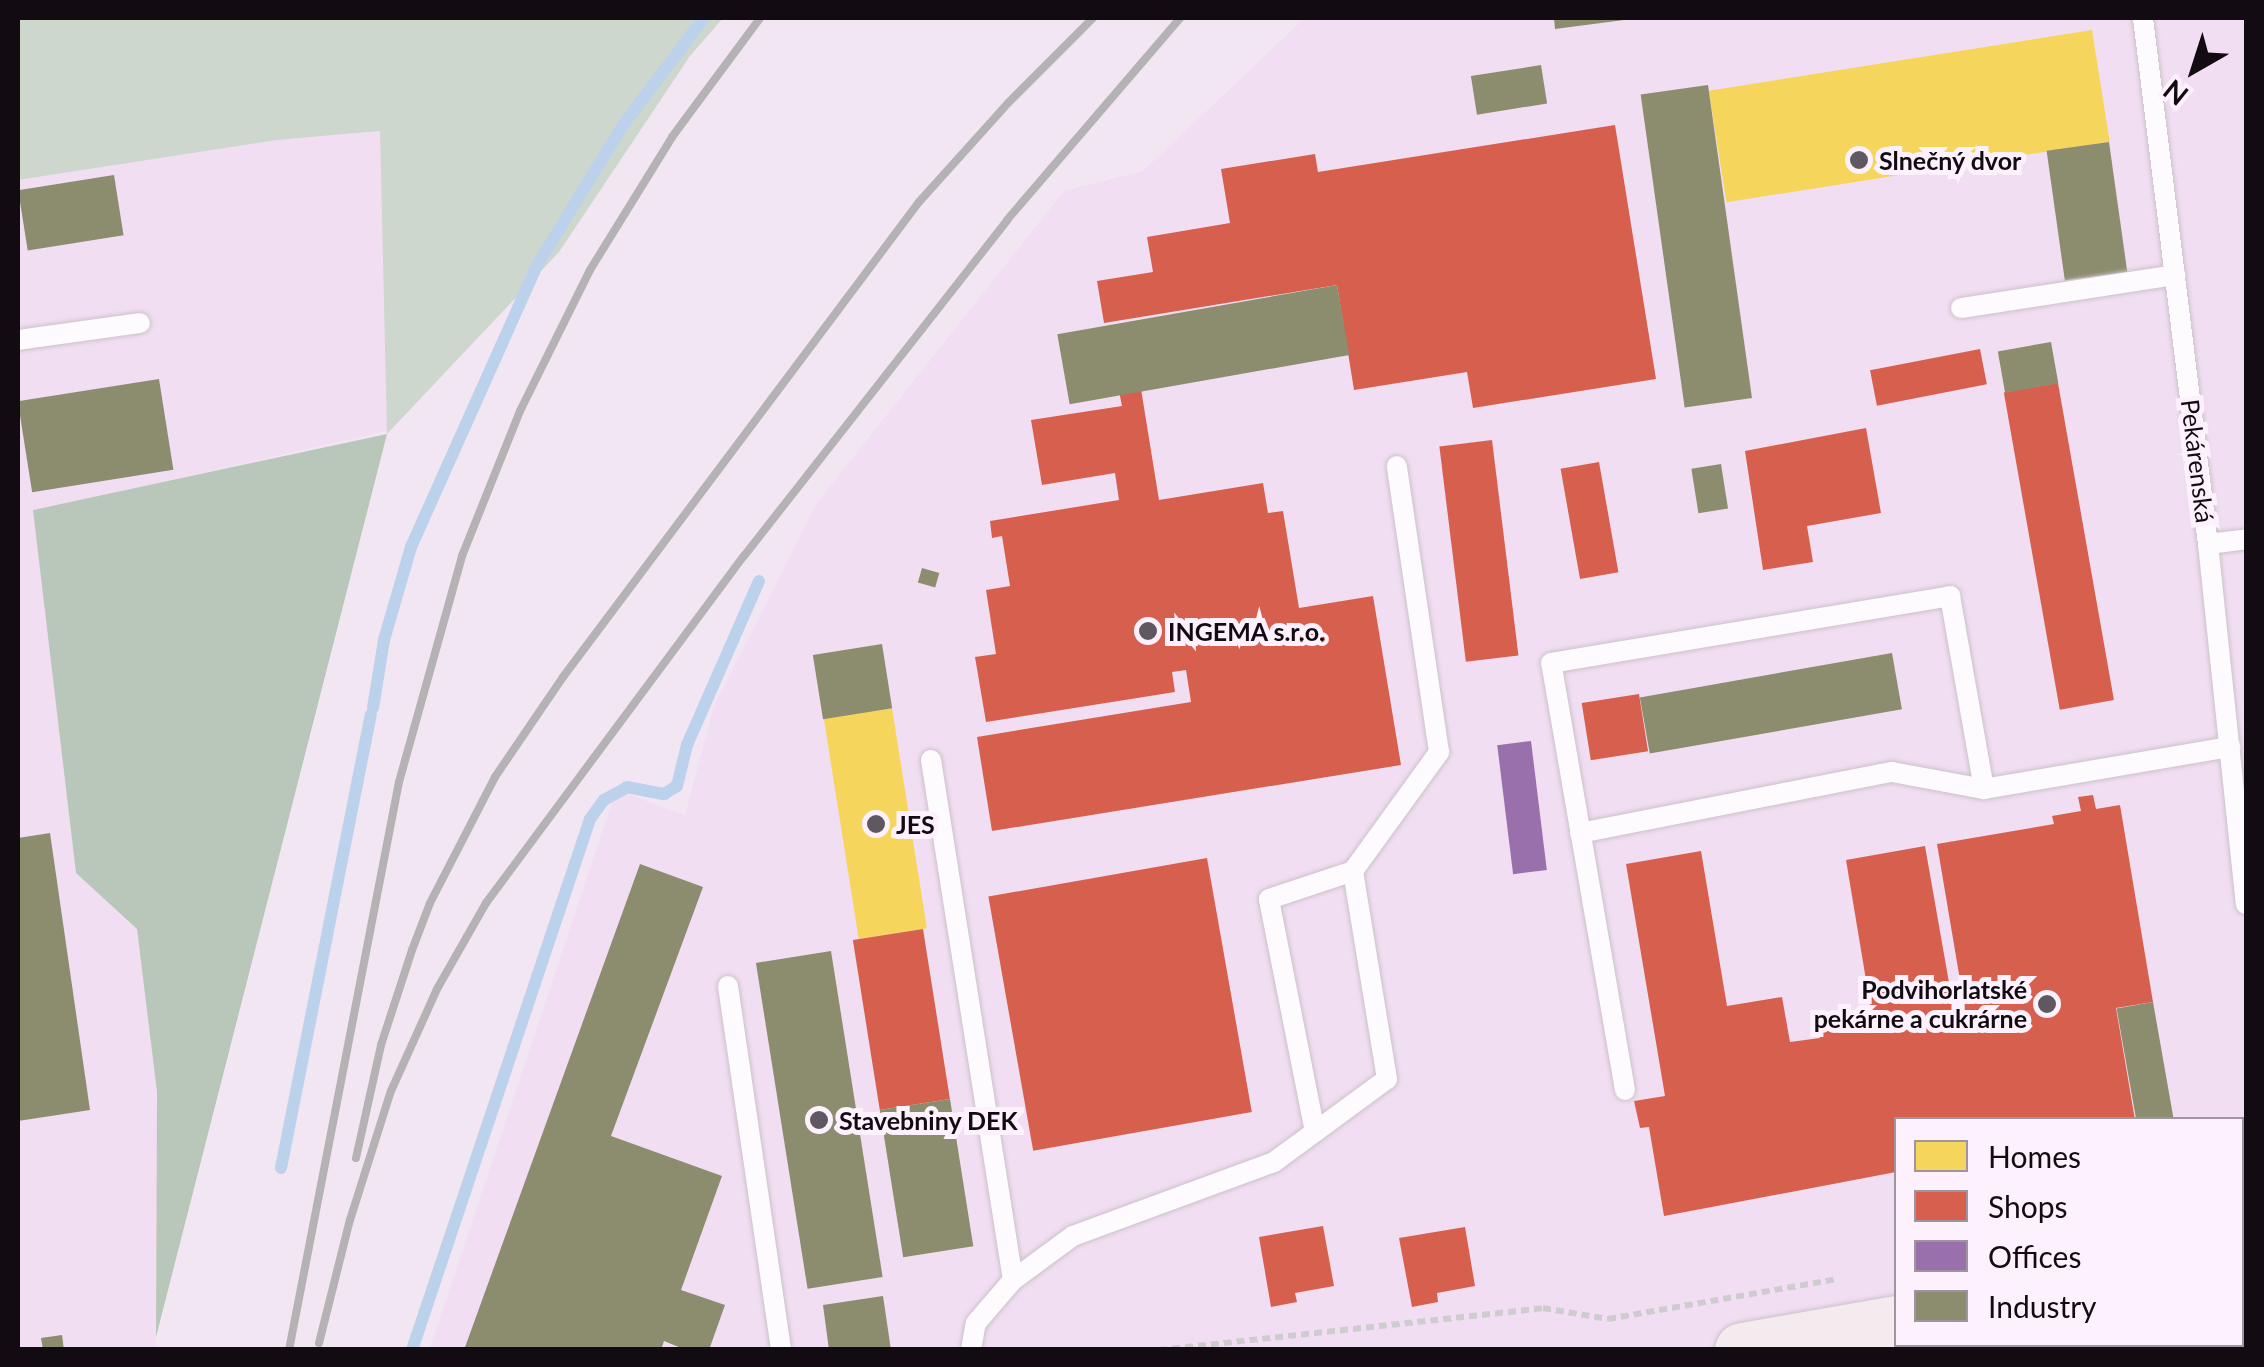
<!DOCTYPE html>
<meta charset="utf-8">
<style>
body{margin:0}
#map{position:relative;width:2264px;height:1367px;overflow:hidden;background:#f1e6f1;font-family:Lato,sans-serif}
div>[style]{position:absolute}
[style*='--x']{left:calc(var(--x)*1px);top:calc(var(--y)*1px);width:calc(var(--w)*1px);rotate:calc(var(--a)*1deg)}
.built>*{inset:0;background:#f2def2}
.green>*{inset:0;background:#ced7ce}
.forest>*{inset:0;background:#b9c7ba}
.homes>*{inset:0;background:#f6d55c;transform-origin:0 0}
.shops>*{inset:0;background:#d6604d;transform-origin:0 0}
.offices>*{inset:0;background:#9970ab;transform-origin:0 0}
.industry>*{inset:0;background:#8c8c6e;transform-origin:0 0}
.stream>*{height:12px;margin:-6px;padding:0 6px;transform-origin:6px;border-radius:6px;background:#bcd1ec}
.path>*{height:6px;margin-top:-3px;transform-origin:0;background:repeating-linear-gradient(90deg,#cfcccf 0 8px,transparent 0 13px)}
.roads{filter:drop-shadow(0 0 2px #cac2ca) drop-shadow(0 0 2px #cac2ca)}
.lane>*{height:20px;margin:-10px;padding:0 10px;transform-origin:10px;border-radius:10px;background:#fdfbfd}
.primary>*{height:55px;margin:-27.5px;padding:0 27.5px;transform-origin:27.5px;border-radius:27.5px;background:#f4ebee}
.rail>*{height:8px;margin:-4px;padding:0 4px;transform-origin:4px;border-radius:4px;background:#b5b2b5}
.dots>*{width:28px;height:28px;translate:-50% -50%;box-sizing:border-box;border:5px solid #fdf1fe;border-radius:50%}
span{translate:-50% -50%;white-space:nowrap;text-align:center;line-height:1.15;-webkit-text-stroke:10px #fdf1fe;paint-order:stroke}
.poi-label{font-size:25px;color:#120c12;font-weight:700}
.left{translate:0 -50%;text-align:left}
.right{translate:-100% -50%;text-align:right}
.street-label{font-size:25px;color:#120c12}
.frame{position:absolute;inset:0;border:20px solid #120c12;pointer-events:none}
.legend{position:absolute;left:1894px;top:1117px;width:350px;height:230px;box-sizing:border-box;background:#fdf1fe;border:2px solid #9f95a0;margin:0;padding:12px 18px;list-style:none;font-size:30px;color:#120c12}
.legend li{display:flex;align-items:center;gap:20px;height:50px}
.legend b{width:50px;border:2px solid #9f95a0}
.north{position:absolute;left:2144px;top:20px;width:100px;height:100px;-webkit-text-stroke:8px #fdf1fe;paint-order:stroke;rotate:219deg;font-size:28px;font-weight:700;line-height:40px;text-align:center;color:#120c12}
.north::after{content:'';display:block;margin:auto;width:35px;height:45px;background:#120c12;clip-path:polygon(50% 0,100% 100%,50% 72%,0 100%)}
</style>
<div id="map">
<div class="built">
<div style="clip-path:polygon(evenodd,1305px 18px,2246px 18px,2246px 1349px,429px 1350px,616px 790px,685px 815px,714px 706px,817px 503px,1064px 191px,1143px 171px,1305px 18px,1896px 1120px,2242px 1120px,2242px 1344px,1896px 1344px,1896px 1120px)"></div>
<div style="clip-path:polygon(380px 131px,390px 430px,34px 511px,76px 873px,137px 929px,157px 1092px,156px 1337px,155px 1349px,18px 1350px,18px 180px,277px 140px)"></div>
</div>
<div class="green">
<div style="clip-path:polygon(18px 18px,723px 18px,690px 56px,559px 252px,387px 434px,380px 131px,277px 140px,18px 180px)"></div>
</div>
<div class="forest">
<div style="clip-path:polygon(387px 434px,156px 1337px,157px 1092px,137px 929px,76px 873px,33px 510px)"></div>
</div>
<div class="homes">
<div style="left:2092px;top:30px;width:113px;height:388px;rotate:81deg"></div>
<div style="left:892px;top:708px;width:223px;height:69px;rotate:81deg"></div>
</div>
<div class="shops">
<div style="clip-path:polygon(1615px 125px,1656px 379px,1473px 408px,1467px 372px,1354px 390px,1337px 285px,1104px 323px,1097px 281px,1153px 272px,1147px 237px,1230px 223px,1221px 169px,1315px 154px,1318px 172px)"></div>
<div style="left:1980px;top:349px;width:36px;height:112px;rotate:79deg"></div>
<div style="left:2058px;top:383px;width:322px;height:55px;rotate:80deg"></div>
<div style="clip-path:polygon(1141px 389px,1159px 500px,1263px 483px,1268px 513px,1283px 511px,1299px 608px,1373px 596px,1401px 765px,992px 831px,977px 737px,1191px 702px,1186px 670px,1172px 672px,1175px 692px,986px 722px,975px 657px,996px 654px,986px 590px,1010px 586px,1002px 536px,992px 538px,990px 521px,1119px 500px,1115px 473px,1042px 485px,1031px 420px,1122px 406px,1119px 391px)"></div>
<div style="clip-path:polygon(1866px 428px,1881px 513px,1807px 526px,1813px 562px,1763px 570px,1745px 451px)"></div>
<div style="left:1492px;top:440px;width:217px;height:53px;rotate:83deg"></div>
<div style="left:1599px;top:462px;width:112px;height:39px;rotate:80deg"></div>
<div style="left:1639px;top:694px;width:58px;height:58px;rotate:81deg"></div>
<div style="clip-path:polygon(2093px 795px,2096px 809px,2120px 805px,2153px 1002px,2116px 1008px,2135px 1120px,1896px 1120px,1896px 1172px,1664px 1216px,1649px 1127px,1640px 1128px,1634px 1101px,1665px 1096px,1626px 864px,1701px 851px,1727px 1006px,1782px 997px,1790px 1042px,1820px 1038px,1819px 1031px,1873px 1022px,1846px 860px,1925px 846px,1951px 994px,1962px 992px,1937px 844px,2054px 824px,2052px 816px,2081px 811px,2078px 797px)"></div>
<div style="left:1207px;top:858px;width:258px;height:222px;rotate:80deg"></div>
<div style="left:923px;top:929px;width:172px;height:71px;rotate:81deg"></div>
<div style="clip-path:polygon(1323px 1226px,1334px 1286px,1295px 1293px,1297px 1302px,1271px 1307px,1259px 1237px)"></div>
<div style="clip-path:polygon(1465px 1227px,1475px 1286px,1437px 1293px,1438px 1302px,1412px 1307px,1399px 1238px)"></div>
</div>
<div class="offices">
<div style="left:1531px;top:741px;width:130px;height:34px;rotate:83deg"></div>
</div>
<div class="industry">
<div style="clip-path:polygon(1554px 18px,1623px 18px,1624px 20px,1555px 29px)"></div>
<div style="left:1541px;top:65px;width:39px;height:71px;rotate:81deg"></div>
<div style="left:1708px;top:85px;width:316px;height:68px;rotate:82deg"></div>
<div style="left:2109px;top:142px;width:131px;height:63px;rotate:82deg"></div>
<div style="left:114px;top:175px;width:61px;height:97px;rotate:81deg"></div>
<div style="left:1337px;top:285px;width:71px;height:284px;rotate:80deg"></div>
<div style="left:2051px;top:342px;width:42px;height:54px;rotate:80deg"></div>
<div style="left:159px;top:379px;width:92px;height:143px;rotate:81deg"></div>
<div style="left:1721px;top:464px;width:45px;height:30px;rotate:81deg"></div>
<div style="left:922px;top:568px;width:18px;height:15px;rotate:16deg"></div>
<div style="left:882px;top:644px;width:65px;height:70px;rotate:81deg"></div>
<div style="left:1892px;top:653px;width:57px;height:256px;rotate:80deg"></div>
<div style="clip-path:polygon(50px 833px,90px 1110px,18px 1121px,18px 838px)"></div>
<div style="clip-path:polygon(640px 864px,703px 887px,611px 1136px,722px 1176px,681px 1290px,725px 1305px,709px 1350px,686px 1350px,664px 1341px,661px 1350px,464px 1350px)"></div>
<div style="left:831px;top:951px;width:330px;height:76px;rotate:81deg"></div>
<div style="left:2153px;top:1002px;width:120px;height:37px;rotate:80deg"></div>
<div style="left:950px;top:1099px;width:149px;height:71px;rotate:81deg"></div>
<div style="clip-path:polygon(883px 1296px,891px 1350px,829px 1350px,823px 1305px)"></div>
<div style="clip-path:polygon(62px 1335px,64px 1350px,43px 1350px,41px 1338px)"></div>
</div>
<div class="stream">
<div style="--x:373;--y:708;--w:69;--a:-80.8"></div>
<div style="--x:384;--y:640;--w:97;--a:-73.8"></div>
<div style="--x:411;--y:547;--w:307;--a:-65.9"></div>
<div style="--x:536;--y:267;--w:167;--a:-58.5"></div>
<div style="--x:623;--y:125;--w:134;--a:-52.9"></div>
<div style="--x:281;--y:1168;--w:462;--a:-78.8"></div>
<div style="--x:412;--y:1350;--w:560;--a:-71.47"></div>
<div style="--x:590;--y:819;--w:24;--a:-54"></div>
<div style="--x:604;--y:800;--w:26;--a:-29"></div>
<div style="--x:627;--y:787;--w:38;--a:11"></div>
<div style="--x:664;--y:794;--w:15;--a:-32"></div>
<div style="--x:677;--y:786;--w:42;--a:-76.3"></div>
<div style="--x:687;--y:745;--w:179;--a:-66.3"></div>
</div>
<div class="path">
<div style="--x:2242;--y:1153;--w:4;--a:0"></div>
<div style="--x:1159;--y:1350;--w:386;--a:-6.2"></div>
<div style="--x:1543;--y:1308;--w:66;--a:9.6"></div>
<div style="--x:1608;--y:1319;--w:232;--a:-9.9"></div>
</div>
<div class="roads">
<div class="lane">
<div style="--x:2143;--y:18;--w:530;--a:82.96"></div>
<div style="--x:2208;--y:544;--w:362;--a:84"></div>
<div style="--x:1961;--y:308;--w:217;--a:-8.8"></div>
<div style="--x:18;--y:340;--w:123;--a:-7.9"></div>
<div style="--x:2208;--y:544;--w:38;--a:-7"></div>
<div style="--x:931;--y:760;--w:526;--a:81.04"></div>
<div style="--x:1580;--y:833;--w:318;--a:-11.1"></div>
<div style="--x:1892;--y:772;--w:94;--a:10.5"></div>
<div style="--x:728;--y:986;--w:368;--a:81.7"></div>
<div style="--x:1625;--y:1090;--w:433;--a:-99.8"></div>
<div style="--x:1551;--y:663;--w:405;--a:-9.5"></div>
<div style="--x:1950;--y:596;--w:196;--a:80"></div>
<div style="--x:1984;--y:789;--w:250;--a:-9.7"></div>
<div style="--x:1315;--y:1132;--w:237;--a:-101.2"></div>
<div style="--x:1269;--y:899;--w:89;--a:-18.4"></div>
<div style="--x:971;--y:1350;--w:27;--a:-80"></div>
<div style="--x:976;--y:1323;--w:57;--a:-49.3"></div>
<div style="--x:1013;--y:1280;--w:74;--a:-36.3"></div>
<div style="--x:1073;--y:1236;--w:214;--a:-20.2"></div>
<div style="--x:1274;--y:1162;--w:140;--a:-36.3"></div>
<div style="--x:1387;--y:1079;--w:211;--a:-99.3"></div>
<div style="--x:1353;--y:871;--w:147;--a:-54.1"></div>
<div style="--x:1439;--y:752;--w:289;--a:-98.4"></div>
<div style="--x:1928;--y:1350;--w:6;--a:-81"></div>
</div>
<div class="primary">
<div style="--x:2242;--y:1272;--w:4;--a:-14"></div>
<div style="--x:1742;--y:1350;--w:156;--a:-9.9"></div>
</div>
</div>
<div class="rail">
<div style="--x:356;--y:1158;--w:116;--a:-77.5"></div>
<div style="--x:381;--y:1045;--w:100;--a:-71.9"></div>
<div style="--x:412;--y:950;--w:50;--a:-69"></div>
<div style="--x:430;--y:903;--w:142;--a:-62.7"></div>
<div style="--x:495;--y:777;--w:121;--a:-55.8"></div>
<div style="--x:563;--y:677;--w:594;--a:-53.15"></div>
<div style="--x:919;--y:202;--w:133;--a:-48"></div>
<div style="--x:1008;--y:103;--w:120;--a:-45"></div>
<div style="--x:319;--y:1343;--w:127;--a:-75.9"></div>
<div style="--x:350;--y:1220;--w:135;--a:-72.4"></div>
<div style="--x:391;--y:1091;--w:112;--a:-65.7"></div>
<div style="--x:437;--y:989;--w:99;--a:-60.3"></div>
<div style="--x:486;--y:903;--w:432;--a:-53.4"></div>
<div style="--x:744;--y:556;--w:427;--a:-51.9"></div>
<div style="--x:1007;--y:220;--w:266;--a:-49.4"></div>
<div style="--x:289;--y:1350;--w:579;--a:-79.04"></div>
<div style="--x:399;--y:782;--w:235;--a:-74.4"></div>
<div style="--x:462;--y:556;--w:156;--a:-68.2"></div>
<div style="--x:520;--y:411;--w:157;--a:-63.6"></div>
<div style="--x:590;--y:270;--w:156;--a:-58.3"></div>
<div style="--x:672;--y:137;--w:148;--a:-53.5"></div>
</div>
<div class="dots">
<div style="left:1859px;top:160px;background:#605860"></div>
<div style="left:1148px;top:631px;background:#605860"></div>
<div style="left:876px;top:824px;background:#605860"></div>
<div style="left:2047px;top:1004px;background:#605860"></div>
<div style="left:819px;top:1120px;background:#605860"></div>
</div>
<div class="poi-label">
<span class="left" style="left:1879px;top:160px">Slnečný dvor</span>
<span class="left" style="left:1168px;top:631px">INGEMA s.r.o.</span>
<span class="left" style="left:896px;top:824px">JES</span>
<span class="right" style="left:2027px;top:1004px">Podvihorlatské<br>pekárne a cukrárne</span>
<span class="left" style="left:839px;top:1120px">Stavebniny DEK</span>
</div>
<div class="street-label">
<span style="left:2198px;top:461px;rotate:83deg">Pekárenská</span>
</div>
<div class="frame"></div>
<ul class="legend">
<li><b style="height:28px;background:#f6d55c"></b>Homes</li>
<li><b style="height:28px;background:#d6604d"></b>Shops</li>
<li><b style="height:28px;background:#9970ab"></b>Offices</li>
<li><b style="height:28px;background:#8c8c6e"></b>Industry</li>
</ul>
<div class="north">N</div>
</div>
